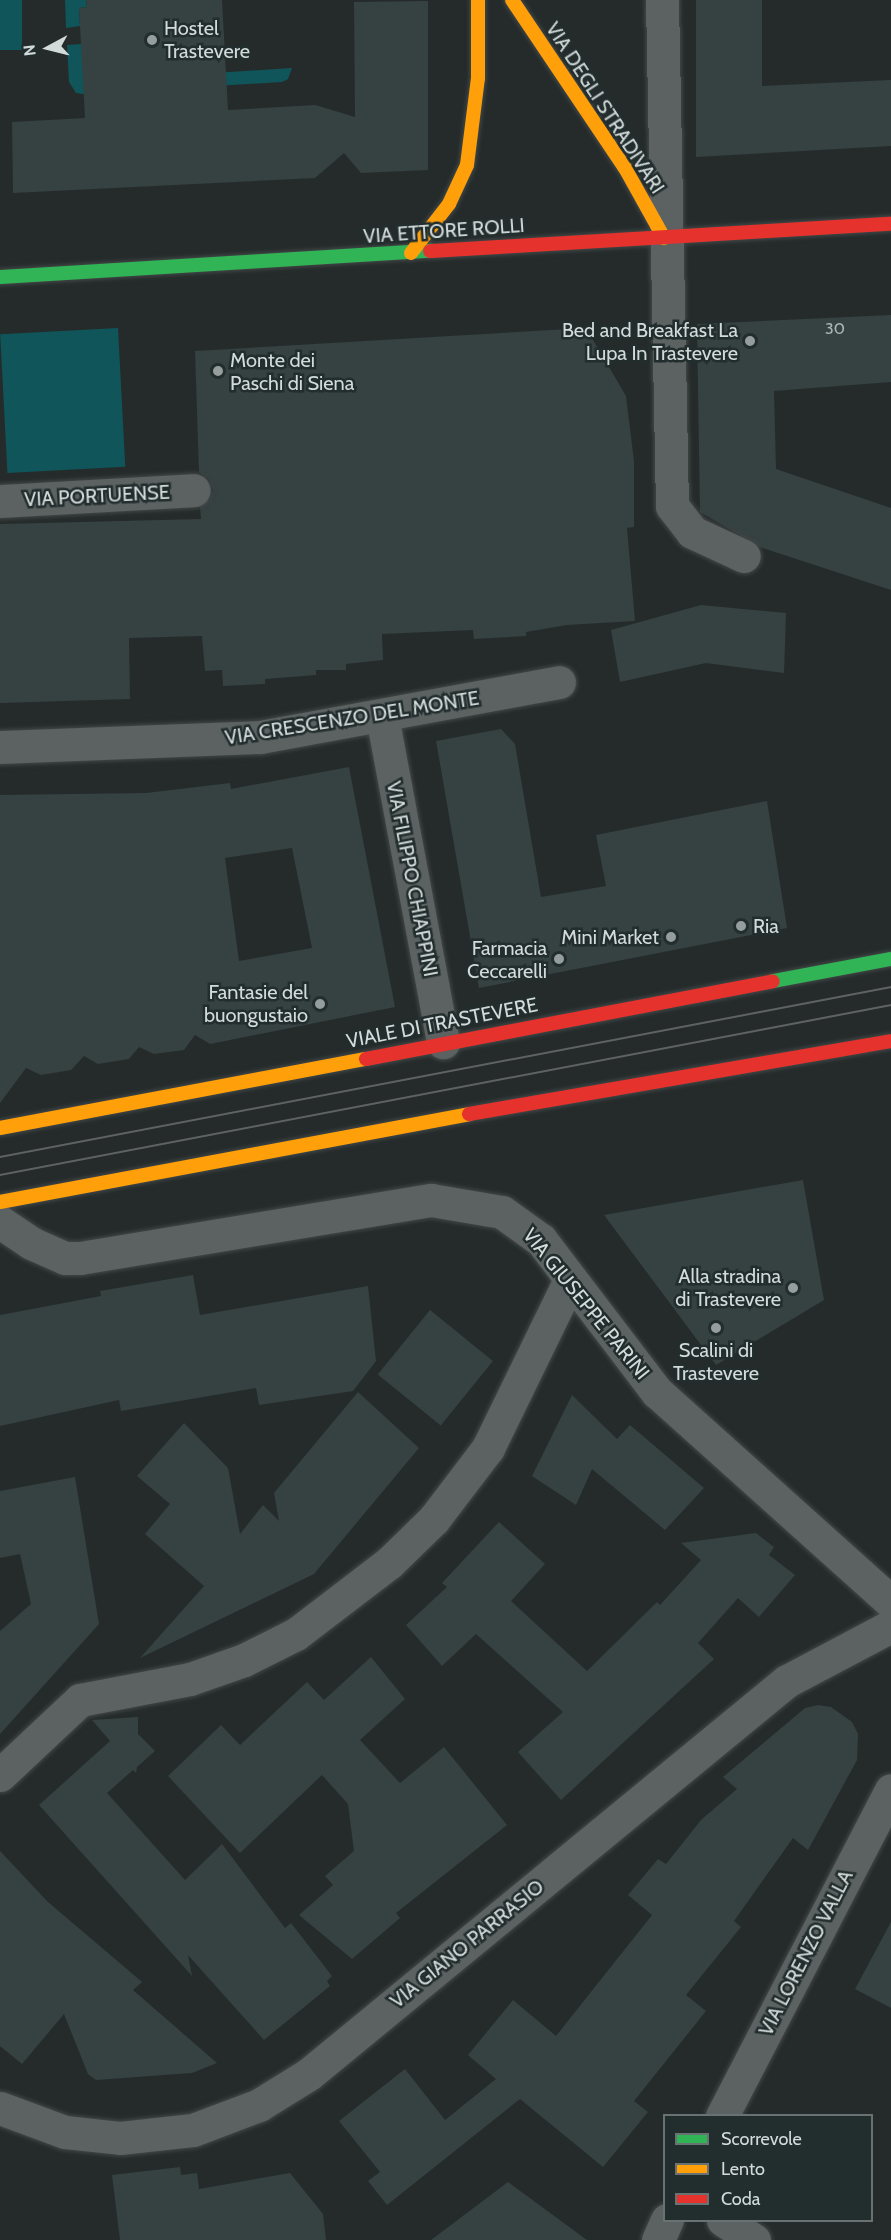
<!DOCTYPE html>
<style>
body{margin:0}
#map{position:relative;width:891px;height:2240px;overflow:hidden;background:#252b2b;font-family:Cabin,sans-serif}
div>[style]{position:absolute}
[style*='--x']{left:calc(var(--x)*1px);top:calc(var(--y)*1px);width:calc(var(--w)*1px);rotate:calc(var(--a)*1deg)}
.green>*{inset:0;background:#105559;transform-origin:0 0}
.building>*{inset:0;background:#364141;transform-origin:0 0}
.roads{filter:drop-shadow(0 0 2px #424747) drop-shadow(0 0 2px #424747)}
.street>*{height:33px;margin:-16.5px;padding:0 16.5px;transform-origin:16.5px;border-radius:16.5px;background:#5c6161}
.fast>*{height:14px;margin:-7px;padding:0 7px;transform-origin:7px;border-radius:7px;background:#30b455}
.slow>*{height:14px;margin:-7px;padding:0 7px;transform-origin:7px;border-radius:7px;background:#ff9f0a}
.jam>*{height:14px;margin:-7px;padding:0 7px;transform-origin:7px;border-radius:7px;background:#e5322d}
.tram>*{height:1.5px;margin:-0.75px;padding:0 0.75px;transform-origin:0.75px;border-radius:0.75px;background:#5f6262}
.dots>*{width:16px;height:16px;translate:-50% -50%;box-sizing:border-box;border:3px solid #222d2e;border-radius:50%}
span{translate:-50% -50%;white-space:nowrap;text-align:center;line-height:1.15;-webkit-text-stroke:5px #222d2e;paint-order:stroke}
.number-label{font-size:16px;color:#acb4b4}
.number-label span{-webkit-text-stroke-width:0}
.poi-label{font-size:20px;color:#d3dada}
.left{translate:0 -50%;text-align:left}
.right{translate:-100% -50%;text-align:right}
.street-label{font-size:20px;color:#d3dada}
.legend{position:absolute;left:663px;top:2114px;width:210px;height:108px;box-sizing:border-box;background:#222d2e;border:2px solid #697273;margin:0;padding:8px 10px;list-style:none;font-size:18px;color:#d3dada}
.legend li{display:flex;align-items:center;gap:12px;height:30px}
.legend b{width:30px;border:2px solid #697273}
.north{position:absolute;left:18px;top:18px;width:60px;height:60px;-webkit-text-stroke:4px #222d2e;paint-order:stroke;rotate:263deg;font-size:16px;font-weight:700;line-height:24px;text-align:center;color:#d3dada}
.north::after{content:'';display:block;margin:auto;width:21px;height:27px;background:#d3dada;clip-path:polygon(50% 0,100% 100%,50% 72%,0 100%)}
</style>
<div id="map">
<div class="green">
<div style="left:0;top:0;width:22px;height:50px"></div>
<div style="clip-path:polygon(65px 0,86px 0,87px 7px,79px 8px,80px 26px,66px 28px)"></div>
<div style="clip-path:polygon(81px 44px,92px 81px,292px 68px,288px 79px,282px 82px,83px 94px,76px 93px,69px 82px,67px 45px)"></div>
<div style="left:118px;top:328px;width:139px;height:118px;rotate:87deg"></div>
</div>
<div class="building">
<div style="clip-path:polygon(86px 0,222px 0,228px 110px,315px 105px,355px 117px,354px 2px,428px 1px,428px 170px,361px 173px,344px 153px,315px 178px,13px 193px,12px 122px,85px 118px,79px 8px,87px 7px)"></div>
<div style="clip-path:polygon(696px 0,762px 0,762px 86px,891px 80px,891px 146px,696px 157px)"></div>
<div style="clip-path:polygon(891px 315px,891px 382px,774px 391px,776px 469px,891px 508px,891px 590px,760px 547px,700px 512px,697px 324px)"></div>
<div style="clip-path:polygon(586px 328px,626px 396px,634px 461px,634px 527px,627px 528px,635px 621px,567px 625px,526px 632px,526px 636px,474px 639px,473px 630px,382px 634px,383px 660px,346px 664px,346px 670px,316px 670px,316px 675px,265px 679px,265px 684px,223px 686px,222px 670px,205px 671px,202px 636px,129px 638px,130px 699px,0 703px,0 524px,201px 519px,200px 507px,210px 499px,213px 490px,209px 479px,199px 472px,195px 351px)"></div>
<div style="clip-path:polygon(701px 605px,786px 613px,784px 673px,706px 663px,620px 682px,611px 630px)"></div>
<div style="clip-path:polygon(501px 729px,515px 744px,541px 897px,606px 886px,596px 835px,767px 801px,787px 928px,479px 988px,436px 741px)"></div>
<div style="clip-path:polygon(evenodd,349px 767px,395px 1007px,210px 1044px,195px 1035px,184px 1050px,154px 1054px,139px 1047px,129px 1059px,98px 1064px,84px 1056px,71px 1070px,41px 1075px,26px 1068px,0 1103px,0 795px,146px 793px,230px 783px,231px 789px,349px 767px,292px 848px,312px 948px,239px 961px,225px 858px,292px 848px)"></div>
<div style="clip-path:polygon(803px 1180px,824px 1300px,716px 1365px,604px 1215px)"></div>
<div style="clip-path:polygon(193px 1275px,200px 1315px,368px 1286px,376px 1361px,353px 1391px,259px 1405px,256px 1388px,121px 1411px,119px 1400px,0 1426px,0 1315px,101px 1296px,100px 1291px)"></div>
<div style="left:430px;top:1310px;width:81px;height:83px;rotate:39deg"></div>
<div style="clip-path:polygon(358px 1392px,419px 1448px,314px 1574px,140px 1658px,204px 1586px,145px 1534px,170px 1504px,137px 1476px,184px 1423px,228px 1468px,240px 1534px,263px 1505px,279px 1521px,274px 1493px)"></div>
<div style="clip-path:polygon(572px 1395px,617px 1439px,630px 1425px,704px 1488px,665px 1530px,592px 1469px,576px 1505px,532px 1476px)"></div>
<div style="clip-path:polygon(75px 1477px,99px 1624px,0 1734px,0 1631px,31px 1604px,20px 1554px,0 1558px,0 1491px)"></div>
<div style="clip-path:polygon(499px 1522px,545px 1564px,511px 1601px,587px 1671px,657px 1602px,660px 1605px,701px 1560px,681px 1543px,756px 1533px,774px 1547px,769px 1555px,795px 1575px,759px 1617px,738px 1598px,698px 1643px,714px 1659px,561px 1800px,518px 1752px,563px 1712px,476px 1634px,442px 1666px,406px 1625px,447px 1587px,442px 1583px)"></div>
<div style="clip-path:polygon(371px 1657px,405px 1699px,360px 1740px,400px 1783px,444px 1747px,507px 1825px,396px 1913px,400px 1918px,352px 1959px,299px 1915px,333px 1885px,325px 1876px,354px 1851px,348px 1804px,322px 1775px,240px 1853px,168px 1776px,221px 1725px,240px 1745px,307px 1682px,324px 1700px)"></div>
<div style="clip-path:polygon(818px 1705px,831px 1707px,852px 1722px,858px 1734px,857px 1760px,808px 1850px,793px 1838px,734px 1921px,741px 1927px,686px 1995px,706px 2011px,634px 2101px,648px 2112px,603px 2167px,520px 2099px,387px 2205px,368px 2181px,380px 2172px,339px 2121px,405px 2069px,445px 2120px,496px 2079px,468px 2055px,513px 2000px,556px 2036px,652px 1915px,628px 1895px,658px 1859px,666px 1864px,701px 1820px,737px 1789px,723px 1777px,805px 1708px)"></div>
<div style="clip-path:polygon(138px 1717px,138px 1734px,155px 1751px,137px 1767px,136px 1773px,133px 1770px,107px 1793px,185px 1880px,222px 1844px,285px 1928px,291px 1923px,332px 1976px,327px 1981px,330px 1986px,264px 2040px,188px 1955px,192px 1976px,39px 1805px,110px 1741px,92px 1720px)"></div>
<div style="clip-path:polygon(0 1851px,48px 1902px,142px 1982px,133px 1990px,217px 2063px,192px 2073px,96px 2080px,88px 2074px,64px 2014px,22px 2064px,0 2046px)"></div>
<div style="clip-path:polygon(891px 1922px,891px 2008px,855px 1989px)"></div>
<div style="clip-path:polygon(180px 2167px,181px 2175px,197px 2173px,199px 2189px,290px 2173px,323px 2214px,326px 2240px,120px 2240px,112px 2175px)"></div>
<div style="clip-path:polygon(508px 2182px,587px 2240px,431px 2240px)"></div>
</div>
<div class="roads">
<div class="street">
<div style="--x:662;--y:0;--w:506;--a:88.87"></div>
<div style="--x:672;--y:506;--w:33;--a:52"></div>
<div style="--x:692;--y:532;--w:57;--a:24.8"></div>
<div style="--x:0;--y:501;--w:194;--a:-3.2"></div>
<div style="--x:382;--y:716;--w:332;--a:79.4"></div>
<div style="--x:0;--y:747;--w:260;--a:-2.2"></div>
<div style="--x:260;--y:737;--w:304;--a:-10.4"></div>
<div style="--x:0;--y:1222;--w:37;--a:34"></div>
<div style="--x:31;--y:1243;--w:37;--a:24"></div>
<div style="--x:65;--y:1258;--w:15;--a:0"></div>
<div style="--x:80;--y:1258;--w:356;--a:-9.4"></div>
<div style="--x:431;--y:1200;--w:72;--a:9.6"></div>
<div style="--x:502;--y:1212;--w:48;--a:35.7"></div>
<div style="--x:541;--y:1240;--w:191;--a:52.7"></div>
<div style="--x:657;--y:1392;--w:314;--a:41.9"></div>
<div style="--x:0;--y:1775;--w:110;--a:-43.2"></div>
<div style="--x:80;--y:1700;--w:112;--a:-10.8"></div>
<div style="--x:190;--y:1679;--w:57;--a:-19.4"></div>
<div style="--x:244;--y:1660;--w:58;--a:-26.6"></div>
<div style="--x:296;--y:1634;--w:117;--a:-37.4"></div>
<div style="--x:389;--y:1563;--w:63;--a:-44.4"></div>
<div style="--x:434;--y:1519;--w:89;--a:-52.7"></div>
<div style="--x:488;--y:1448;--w:187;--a:-64"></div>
<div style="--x:0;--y:2108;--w:69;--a:20.3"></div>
<div style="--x:65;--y:2132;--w:55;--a:6.2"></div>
<div style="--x:120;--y:2138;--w:73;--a:-6.3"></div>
<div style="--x:193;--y:2130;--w:71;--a:-20.7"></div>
<div style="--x:259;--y:2105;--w:59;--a:-31.8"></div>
<div style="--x:309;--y:2074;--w:619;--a:-39.43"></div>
<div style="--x:787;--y:1681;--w:118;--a:-27.9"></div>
<div style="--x:722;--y:2116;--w:367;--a:-62.6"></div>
<div style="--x:723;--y:2220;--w:37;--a:33"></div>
<div style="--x:658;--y:2240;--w:22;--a:-66"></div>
</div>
<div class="fast">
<div style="--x:0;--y:277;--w:431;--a:-3.5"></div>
<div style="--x:773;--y:981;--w:120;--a:-10.6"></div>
</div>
<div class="slow">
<div style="--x:512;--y:0;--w:202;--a:56.1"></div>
<div style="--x:625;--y:168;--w:80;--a:60.9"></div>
<div style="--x:411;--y:253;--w:62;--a:-52.2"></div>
<div style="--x:449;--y:204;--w:43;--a:-65.2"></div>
<div style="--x:467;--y:165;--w:88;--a:-82.8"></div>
<div style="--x:478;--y:78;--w:78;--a:-90"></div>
<div style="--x:0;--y:1128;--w:372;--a:-10.7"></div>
<div style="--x:0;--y:1202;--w:477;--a:-10.6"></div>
</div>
<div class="jam">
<div style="--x:430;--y:251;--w:462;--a:-3.4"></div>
<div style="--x:366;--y:1059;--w:414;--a:-10.8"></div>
<div style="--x:469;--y:1114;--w:428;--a:-9.8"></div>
</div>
</div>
<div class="tram">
<div style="--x:0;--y:1157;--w:907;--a:-10.8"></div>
<div style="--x:0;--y:1175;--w:907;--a:-10.8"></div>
</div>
<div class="dots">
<div style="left:152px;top:40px;background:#969d9d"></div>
<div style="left:750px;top:341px;background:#969d9d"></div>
<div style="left:218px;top:371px;background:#969d9d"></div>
<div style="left:741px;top:926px;background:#969d9d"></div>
<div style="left:671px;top:937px;background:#969d9d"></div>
<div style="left:559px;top:959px;background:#969d9d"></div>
<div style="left:320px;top:1004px;background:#969d9d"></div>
<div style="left:793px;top:1288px;background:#969d9d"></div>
<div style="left:716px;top:1328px;background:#969d9d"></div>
</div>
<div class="number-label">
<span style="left:835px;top:329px">30</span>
</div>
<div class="poi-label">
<span class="left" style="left:164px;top:40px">Hostel<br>Trastevere</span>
<span class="right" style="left:738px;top:342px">Bed and Breakfast La<br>Lupa In Trastevere</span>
<span class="left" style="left:230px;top:372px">Monte dei<br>Paschi di Siena</span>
<span class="left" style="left:753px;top:926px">Ria</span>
<span class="right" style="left:659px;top:937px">Mini Market</span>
<span class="right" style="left:547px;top:960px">Farmacia<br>Ceccarelli</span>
<span class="right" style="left:308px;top:1004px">Fantasie del<br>buongustaio</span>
<span class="right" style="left:781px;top:1288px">Alla stradina<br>di Trastevere</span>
<span style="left:716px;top:1362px">Scalini di<br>Trastevere</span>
</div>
<div class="street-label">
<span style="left:605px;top:108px;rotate:57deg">VIA DEGLI STRADIVARI</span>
<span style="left:444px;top:231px;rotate:-4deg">VIA ETTORE ROLLI</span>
<span style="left:97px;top:496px;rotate:-3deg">VIA PORTUENSE</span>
<span style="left:352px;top:718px;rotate:-9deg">VIA CRESCENZO DEL MONTE</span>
<span style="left:412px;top:879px;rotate:79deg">VIA FILIPPO CHIAPPINI</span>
<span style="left:442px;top:1023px;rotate:-11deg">VIALE DI TRASTEVERE</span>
<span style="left:586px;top:1304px;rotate:51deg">VIA GIUSEPPE PARINI</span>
<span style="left:467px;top:1944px;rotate:-39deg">VIA GIANO PARRASIO</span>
<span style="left:806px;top:1953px;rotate:-63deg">VIA LORENZO VALLA</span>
</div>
<ul class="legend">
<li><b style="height:8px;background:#30b455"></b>Scorrevole</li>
<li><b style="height:8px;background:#ff9f0a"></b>Lento</li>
<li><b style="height:8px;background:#e5322d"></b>Coda</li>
</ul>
<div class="north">N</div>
</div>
